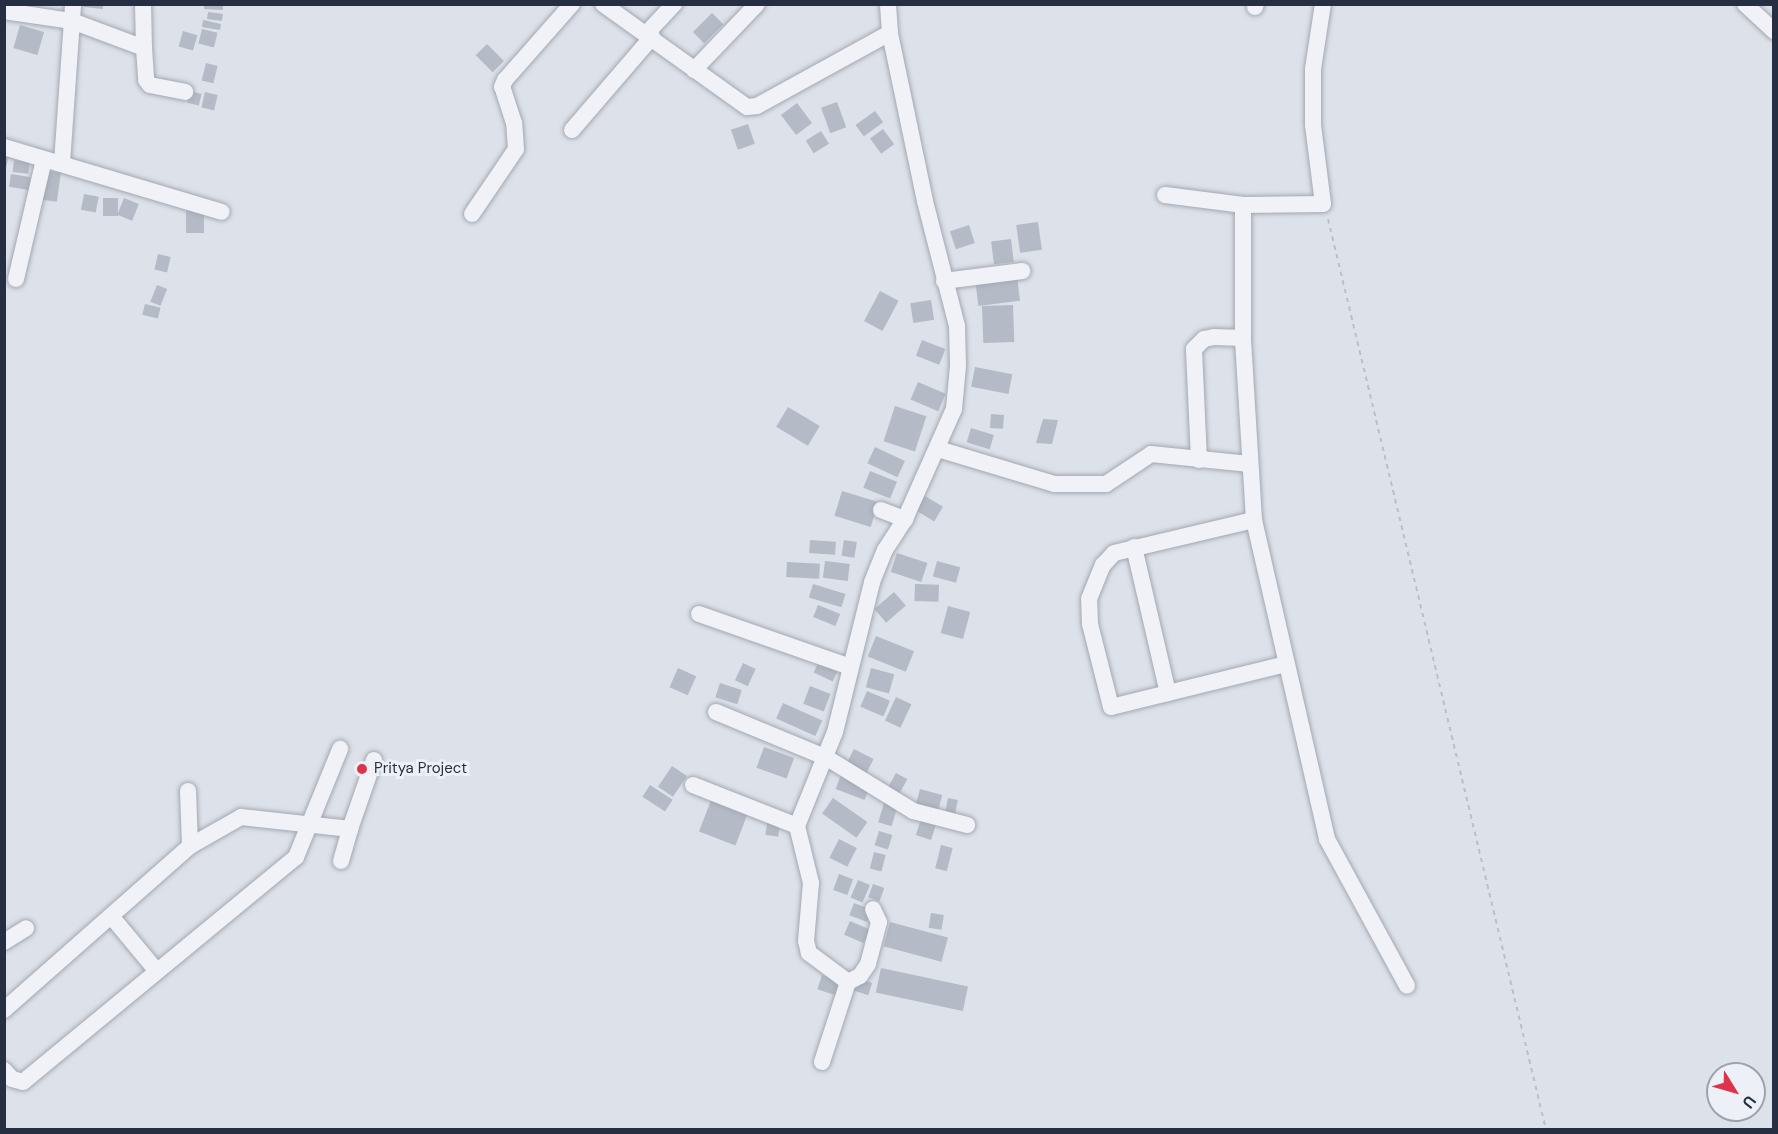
<!DOCTYPE html>
<style>
body{margin:0}
#map{position:relative;width:1778px;height:1134px;overflow:hidden;background:#dde1e9;font-family:"DM Sans",sans-serif}
div>[style]{position:absolute}
[style*='--x']{left:calc(var(--x)*1px);top:calc(var(--y)*1px);width:calc(var(--w)*1px);rotate:calc(var(--a)*1deg)}
.building>*{inset:0;background:#b4bac6;transform-origin:0 0}
.path>*{height:2px;margin-top:-1px;transform-origin:0;background:repeating-linear-gradient(90deg,#bbbfc8 0 4.5px,transparent 0 9px)}
.roads{filter:drop-shadow(0 0 2px #a2a8b3) drop-shadow(0 0 2px #a2a8b3)}
.minor>*{height:16px;margin:-8px;padding:0 8px;transform-origin:8px;border-radius:8px;background:#f0f2f7}
.dots>*{width:16px;height:16px;translate:-50% -50%;box-sizing:border-box;border:3px solid #edf0f6;border-radius:50%}
span{translate:-50% -50%;white-space:nowrap;text-align:center;line-height:1.15;-webkit-text-stroke:6px #edf0f6;paint-order:stroke}
.poi-label{font-size:15px;color:#252f41}
.left{translate:0 -50%;text-align:left}
.frame{position:absolute;inset:0;border:6px solid #252f41;pointer-events:none}
.north{position:absolute;left:1706px;top:1062px;width:60px;height:60px;box-sizing:border-box;background:#edf0f6;border:2px solid #9da3ae;border-radius:50%;rotate:127deg;font-size:16px;font-weight:700;line-height:24px;text-align:center;color:#252f41}
.north::after{content:'';display:block;margin:auto;width:21px;height:27px;background:#db344b;clip-path:polygon(50% 0,100% 100%,50% 72%,0 100%)}
</style>
<div id="map">
<div class="building">
<div style="clip-path:polygon(84px 4px,103px 4px,103px 9px,84px 7px)"></div>
<div style="clip-path:polygon(204px 4px,223px 4px,223px 10px,204px 9px)"></div>
<div style="left:208px;top:12px;width:15px;height:7px;rotate:8deg"></div>
<div style="left:712px;top:13px;width:16px;height:27px;rotate:45deg"></div>
<div style="clip-path:polygon(203px 20px,221px 24px,220px 30px,202px 27px)"></div>
<div style="left:20px;top:25px;width:25px;height:24px;rotate:16deg"></div>
<div style="left:202px;top:29px;width:16px;height:15px;rotate:14deg"></div>
<div style="left:183px;top:31px;width:15px;height:16px;rotate:16deg"></div>
<div style="left:487px;top:44px;width:24px;height:16px;rotate:45deg"></div>
<div style="left:206px;top:63px;width:12px;height:18px;rotate:14deg"></div>
<div style="left:190px;top:91px;width:12px;height:12px;rotate:14deg"></div>
<div style="left:205px;top:92px;width:13px;height:16px;rotate:13deg"></div>
<div style="left:837px;top:102px;width:27px;height:17px;rotate:70deg"></div>
<div style="left:797px;top:103px;width:25px;height:20px;rotate:53deg"></div>
<div style="left:875px;top:111px;width:14px;height:24px;rotate:54deg"></div>
<div style="left:748px;top:124px;width:21px;height:18px;rotate:71deg"></div>
<div style="left:883px;top:129px;width:19px;height:16px;rotate:54deg"></div>
<div style="left:821px;top:131px;width:15px;height:18px;rotate:58deg"></div>
<div style="clip-path:polygon(4px 155px,9px 156px,5px 171px,4px 171px)"></div>
<div style="left:14px;top:160px;width:16px;height:12px;rotate:7deg"></div>
<div style="left:46px;top:171px;width:15px;height:29px;rotate:8deg"></div>
<div style="left:11px;top:174px;width:20px;height:13px;rotate:9deg"></div>
<div style="left:84px;top:194px;width:15px;height:16px;rotate:11deg"></div>
<div style="left:103px;top:198px;width:15px;height:18px"></div>
<div style="left:124px;top:198px;width:16px;height:18px;rotate:22deg"></div>
<div style="left:186px;top:211px;width:18px;height:22px"></div>
<div style="left:1038px;top:222px;width:28px;height:22px;rotate:82deg"></div>
<div style="left:969px;top:225px;width:19px;height:20px;rotate:72deg"></div>
<div style="left:1011px;top:239px;width:23px;height:20px;rotate:83deg"></div>
<div style="left:158px;top:254px;width:13px;height:16px;rotate:13deg"></div>
<div style="left:1017px;top:276px;width:25px;height:42px;rotate:83deg"></div>
<div style="left:157px;top:285px;width:11px;height:18px;rotate:22deg"></div>
<div style="left:880px;top:291px;width:21px;height:34px;rotate:28deg"></div>
<div style="left:931px;top:300px;width:20px;height:21px;rotate:81deg"></div>
<div style="left:145px;top:304px;width:16px;height:11px;rotate:14deg"></div>
<div style="left:1013px;top:305px;width:37px;height:31px;rotate:88deg"></div>
<div style="left:922px;top:340px;width:25px;height:17px;rotate:21deg"></div>
<div style="left:975px;top:367px;width:38px;height:20px;rotate:11deg"></div>
<div style="left:918px;top:382px;width:30px;height:19px;rotate:23deg"></div>
<div style="left:895px;top:406px;width:33px;height:37px;rotate:18deg"></div>
<div style="left:788px;top:407px;width:37px;height:23px;rotate:31deg"></div>
<div style="left:991px;top:414px;width:13px;height:14px;rotate:4deg"></div>
<div style="clip-path:polygon(1043px 419px,1058px 420px,1052px 444px,1036px 443px)"></div>
<div style="left:971px;top:428px;width:24px;height:15px;rotate:17deg"></div>
<div style="left:875px;top:447px;width:33px;height:18px;rotate:25deg"></div>
<div style="left:870px;top:471px;width:29px;height:18px;rotate:22deg"></div>
<div style="left:842px;top:491px;width:38px;height:26px;rotate:17deg"></div>
<div style="left:925px;top:496px;width:21px;height:17px;rotate:31deg"></div>
<div style="left:810px;top:540px;width:26px;height:13px;rotate:4deg"></div>
<div style="left:844px;top:540px;width:13px;height:16px;rotate:9deg"></div>
<div style="left:897px;top:553px;width:32px;height:20px;rotate:18deg"></div>
<div style="left:825px;top:561px;width:25px;height:17px;rotate:7deg"></div>
<div style="left:937px;top:561px;width:24px;height:16px;rotate:15deg"></div>
<div style="left:787px;top:562px;width:33px;height:15px;rotate:3deg"></div>
<div style="left:813px;top:584px;width:34px;height:14px;rotate:17deg"></div>
<div style="left:915px;top:584px;width:24px;height:17px;rotate:2deg"></div>
<div style="left:894px;top:592px;width:18px;height:26px;rotate:49deg"></div>
<div style="left:818px;top:605px;width:24px;height:13px;rotate:22deg"></div>
<div style="left:948px;top:606px;width:23px;height:28px;rotate:15deg"></div>
<div style="left:876px;top:636px;width:41px;height:22px;rotate:22deg"></div>
<div style="left:820px;top:659px;width:21px;height:15px;rotate:25deg"></div>
<div style="left:743px;top:663px;width:14px;height:19px;rotate:25deg"></div>
<div style="left:678px;top:668px;width:20px;height:21px;rotate:24deg"></div>
<div style="left:871px;top:668px;width:24px;height:20px;rotate:15deg"></div>
<div style="left:720px;top:683px;width:23px;height:15px;rotate:18deg"></div>
<div style="left:810px;top:686px;width:22px;height:19px;rotate:21deg"></div>
<div style="left:867px;top:691px;width:25px;height:17px;rotate:23deg"></div>
<div style="left:896px;top:697px;width:17px;height:26px;rotate:25deg"></div>
<div style="left:783px;top:703px;width:43px;height:17px;rotate:24deg"></div>
<div style="left:764px;top:747px;width:32px;height:22px;rotate:20deg"></div>
<div style="left:854px;top:749px;width:22px;height:19px;rotate:27deg"></div>
<div style="left:672px;top:766px;width:18px;height:25px;rotate:34deg"></div>
<div style="left:896px;top:773px;width:13px;height:16px;rotate:29deg"></div>
<div style="left:841px;top:775px;width:31px;height:15px;rotate:21deg"></div>
<div style="left:650px;top:785px;width:27px;height:14px;rotate:33deg"></div>
<div style="left:920px;top:789px;width:23px;height:20px;rotate:15deg"></div>
<div style="left:713px;top:795px;width:39px;height:39px;rotate:21deg"></div>
<div style="left:833px;top:798px;width:42px;height:19px;rotate:35deg"></div>
<div style="left:948px;top:798px;width:10px;height:14px;rotate:11deg"></div>
<div style="left:884px;top:803px;width:14px;height:20px;rotate:17deg"></div>
<div style="left:922px;top:816px;width:16px;height:20px;rotate:18deg"></div>
<div style="left:768px;top:818px;width:13px;height:17px;rotate:9deg"></div>
<div style="left:879px;top:831px;width:14px;height:15px;rotate:17deg"></div>
<div style="left:839px;top:839px;width:20px;height:21px;rotate:27deg"></div>
<div style="left:941px;top:845px;width:12px;height:24px;rotate:14deg"></div>
<div style="left:874px;top:852px;width:12px;height:17px;rotate:14deg"></div>
<div style="left:839px;top:874px;width:15px;height:17px;rotate:20deg"></div>
<div style="left:858px;top:880px;width:13px;height:19px;rotate:23deg"></div>
<div style="left:873px;top:884px;width:12px;height:14px;rotate:20deg"></div>
<div style="left:854px;top:903px;width:19px;height:13px;rotate:21deg"></div>
<div style="left:931px;top:913px;width:13px;height:15px;rotate:9deg"></div>
<div style="left:850px;top:921px;width:21px;height:15px;rotate:23deg"></div>
<div style="left:890px;top:922px;width:60px;height:25px;rotate:15deg"></div>
<div style="left:881px;top:968px;width:89px;height:25px;rotate:12deg"></div>
<div style="left:822px;top:975px;width:19px;height:15px;rotate:18deg"></div>
<div style="left:857px;top:978px;width:16px;height:13px;rotate:18deg"></div>
</div>
<div class="path">
<div style="--x:1328;--y:219;--w:937;--a:76.54"></div>
</div>
<div class="roads">
<div class="minor">
<div style="--x:143;--y:4;--w:44;--a:88.7"></div>
<div style="--x:603;--y:4;--w:177;--a:35.6"></div>
<div style="--x:747;--y:107;--w:10;--a:-6"></div>
<div style="--x:757;--y:106;--w:152;--a:-28.8"></div>
<div style="--x:1745;--y:4;--w:40;--a:43"></div>
<div style="--x:1255;--y:7;--w:3;--a:-72"></div>
<div style="--x:4;--y:11;--w:69;--a:8.4"></div>
<div style="--x:72;--y:21;--w:77;--a:20.6"></div>
<div style="--x:144;--y:48;--w:32;--a:86"></div>
<div style="--x:146;--y:80;--w:6;--a:51"></div>
<div style="--x:150;--y:85;--w:36;--a:11"></div>
<div style="--x:647;--y:33;--w:40;--a:-47"></div>
<div style="--x:694;--y:70;--w:91;--a:-46.3"></div>
<div style="--x:572;--y:130;--w:123;--a:-49.3"></div>
<div style="--x:4;--y:147;--w:227;--a:16.6"></div>
<div style="--x:62;--y:163;--w:159;--a:-86"></div>
<div style="--x:1165;--y:195;--w:79;--a:7.3"></div>
<div style="--x:472;--y:214;--w:78;--a:-55.9"></div>
<div style="--x:516;--y:149;--w:26;--a:-94"></div>
<div style="--x:514;--y:123;--w:38;--a:-108"></div>
<div style="--x:502;--y:87;--w:8;--a:-67"></div>
<div style="--x:505;--y:80;--w:101;--a:-48.6"></div>
<div style="--x:16;--y:279;--w:122;--a:-76.8"></div>
<div style="--x:944;--y:281;--w:79;--a:-7.3"></div>
<div style="--x:938;--y:449;--w:122;--a:16.7"></div>
<div style="--x:1055;--y:484;--w:51;--a:0"></div>
<div style="--x:1106;--y:484;--w:54;--a:-33.7"></div>
<div style="--x:1151;--y:454;--w:99;--a:5.8"></div>
<div style="--x:1199;--y:460;--w:111;--a:-92.6"></div>
<div style="--x:1194;--y:349;--w:14;--a:-45"></div>
<div style="--x:1204;--y:339;--w:10;--a:-11"></div>
<div style="--x:1214;--y:337;--w:29;--a:2"></div>
<div style="--x:881;--y:510;--w:26;--a:21"></div>
<div style="--x:1254;--y:520;--w:327;--a:77.1"></div>
<div style="--x:1327;--y:839;--w:167;--a:61.4"></div>
<div style="--x:1134;--y:547;--w:150;--a:76.9"></div>
<div style="--x:699;--y:614;--w:160;--a:19.3"></div>
<div style="--x:1286;--y:664;--w:180;--a:166.2"></div>
<div style="--x:1111;--y:707;--w:86;--a:-104.2"></div>
<div style="--x:1090;--y:624;--w:25;--a:-92"></div>
<div style="--x:1089;--y:599;--w:37;--a:-68"></div>
<div style="--x:1103;--y:565;--w:16;--a:-47"></div>
<div style="--x:1114;--y:553;--w:144;--a:-13.3"></div>
<div style="--x:1254;--y:520;--w:182;--a:-93.5"></div>
<div style="--x:1243;--y:338;--w:133;--a:-90"></div>
<div style="--x:1243;--y:205;--w:80;--a:-0.7"></div>
<div style="--x:1323;--y:204;--w:80;--a:-97.2"></div>
<div style="--x:1313;--y:125;--w:56;--a:-90"></div>
<div style="--x:1313;--y:69;--w:66;--a:-81.3"></div>
<div style="--x:716;--y:712;--w:120;--a:22.5"></div>
<div style="--x:827;--y:758;--w:101;--a:31.6"></div>
<div style="--x:913;--y:811;--w:56;--a:14.5"></div>
<div style="--x:693;--y:785;--w:112;--a:21.5"></div>
<div style="--x:188;--y:791;--w:55;--a:87.9"></div>
<div style="--x:341;--y:861;--w:33;--a:-74"></div>
<div style="--x:111;--y:916;--w:70;--a:50.2"></div>
<div style="--x:4;--y:942;--w:26;--a:-32"></div>
<div style="--x:848;--y:982;--w:13;--a:-27"></div>
<div style="--x:860;--y:976;--w:14;--a:-56"></div>
<div style="--x:868;--y:964;--w:43;--a:-75.3"></div>
<div style="--x:879;--y:922;--w:14;--a:-115"></div>
<div style="--x:4;--y:1010;--w:248;--a:-41.4"></div>
<div style="--x:190;--y:846;--w:59;--a:-29.6"></div>
<div style="--x:241;--y:817;--w:110;--a:6.3"></div>
<div style="--x:350;--y:829;--w:73;--a:-70.8"></div>
<div style="--x:822;--y:1062;--w:84;--a:-72"></div>
<div style="--x:848;--y:982;--w:49;--a:-143.4"></div>
<div style="--x:809;--y:953;--w:12;--a:-104"></div>
<div style="--x:806;--y:941;--w:58;--a:-85.1"></div>
<div style="--x:811;--y:883;--w:59;--a:-103.8"></div>
<div style="--x:797;--y:826;--w:101;--a:-68"></div>
<div style="--x:835;--y:732;--w:154;--a:-76.1"></div>
<div style="--x:872;--y:582;--w:35;--a:-68"></div>
<div style="--x:885;--y:550;--w:37;--a:-57"></div>
<div style="--x:905;--y:519;--w:120;--a:-66"></div>
<div style="--x:954;--y:409;--w:43;--a:-84.7"></div>
<div style="--x:958;--y:366;--w:40;--a:-91.4"></div>
<div style="--x:957;--y:326;--w:129;--a:-104.4"></div>
<div style="--x:925;--y:201;--w:172;--a:-101.8"></div>
<div style="--x:890;--y:33;--w:29;--a:-94"></div>
<div style="--x:4;--y:1070;--w:12;--a:48"></div>
<div style="--x:12;--y:1079;--w:11;--a:15"></div>
<div style="--x:23;--y:1082;--w:354;--a:-39.5"></div>
<div style="--x:296;--y:857;--w:117;--a:-67.8"></div>
</div>
</div>
<div class="dots">
<div style="left:362px;top:769px;background:#db344b"></div>
</div>
<div class="poi-label">
<span class="left" style="left:374px;top:769px">Pritya Project</span>
</div>
<div class="frame"></div>
<div class="north">U</div>
</div>
